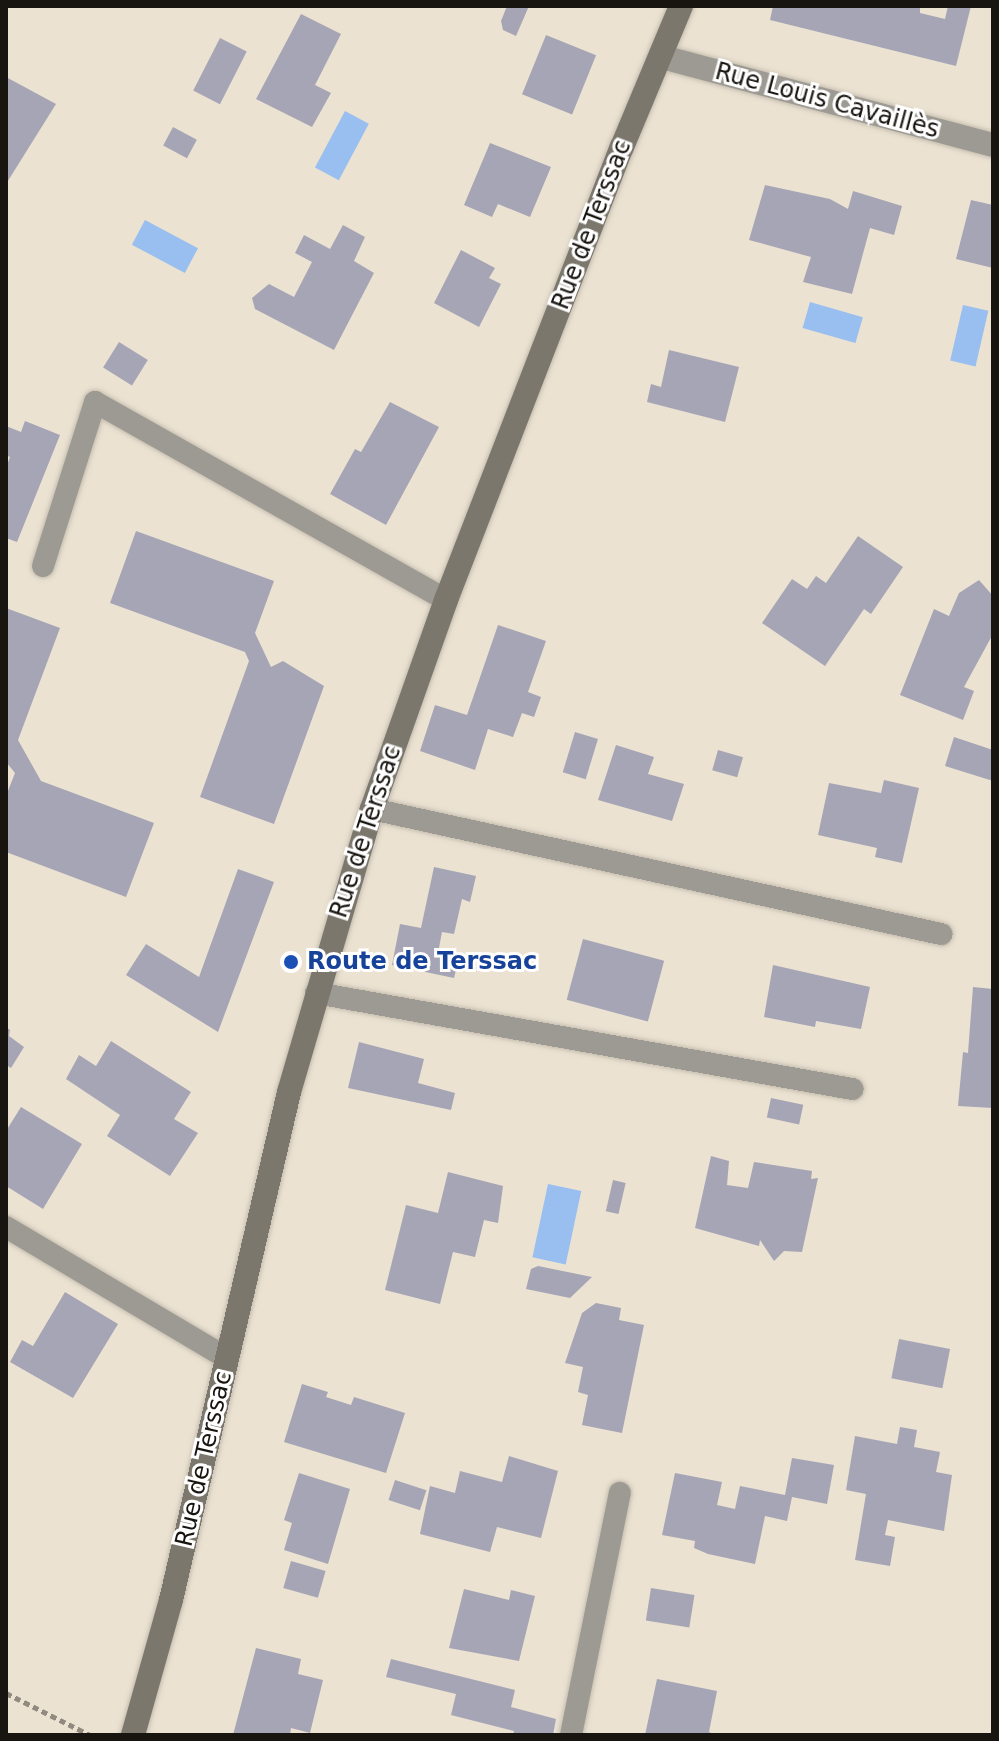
<!DOCTYPE html>
<meta charset="utf-8">
<style>
body{margin:0}
#map{position:relative;width:999px;height:1741px;overflow:hidden;background:#ebe2d2;font-family:"DejaVu Sans",sans-serif}
div>[style]{position:absolute}
[style*='--x']{left:calc(var(--x)*1px);top:calc(var(--y)*1px);width:calc(var(--w)*1px);rotate:calc(var(--a)*1deg)}
.water>*{inset:0;background:#98bfef;transform-origin:0 0}
.building>*{inset:0;background:#a6a5b5;transform-origin:0 0}
.path>*{height:5px;margin-top:-2.5px;transform-origin:0;background:repeating-linear-gradient(90deg,#918a7f 0 6px,transparent 0 10px)}
.roads{filter:drop-shadow(0 0 2px #c5bdaf) drop-shadow(0 0 2px #c5bdaf)}
.lane>*{height:22px;margin:-11px;padding:0 11px;transform-origin:11px;border-radius:11px;background:#9d9a93}
.street>*{height:24px;margin:-12px;padding:0 12px;transform-origin:12px;border-radius:12px;background:#9d9a93}
.secondary>*{height:24px;margin:-12px;padding:0 12px;transform-origin:12px;border-radius:12px;background:#7b776d}
.dots>*{width:22px;height:22px;translate:-50% -50%;box-sizing:border-box;border:4px solid #fff;border-radius:50%}
span{translate:-50% -50%;white-space:nowrap;text-align:center;line-height:1.15;-webkit-text-stroke:6px #fff;paint-order:stroke}
.street-label{font-size:24px;color:#18140f}
.transit-label{font-size:24px;color:#164399;font-weight:700}
.left{translate:0 -50%;text-align:left}
.frame{position:absolute;inset:0;border:8px solid #18140f;pointer-events:none}
</style>
<div id="map">
<div class="water">
<div style="left:345px;top:111px;width:27px;height:64px;rotate:28deg"></div>
<div style="left:145px;top:220px;width:60px;height:28px;rotate:28deg"></div>
<div style="left:810px;top:302px;width:55px;height:27px;rotate:16deg"></div>
<div style="left:963px;top:305px;width:26px;height:57px;rotate:13deg"></div>
<div style="left:548px;top:1184px;width:34px;height:75px;rotate:12deg"></div>
</div>
<div class="building">
<div style="clip-path:polygon(507px 6px,529px 6px,516px 36px,503px 30px,501px 21px)"></div>
<div style="clip-path:polygon(773px 6px,920px 6px,920px 13px,945px 19px,948px 6px,971px 6px,956px 66px,770px 20px)"></div>
<div style="clip-path:polygon(301px 14px,341px 34px,315px 85px,331px 93px,312px 127px,256px 99px)"></div>
<div style="left:546px;top:35px;width:54px;height:64px;rotate:22deg"></div>
<div style="left:220px;top:38px;width:30px;height:59px;rotate:27deg"></div>
<div style="clip-path:polygon(6px 77px,56px 104px,6px 184px)"></div>
<div style="left:173px;top:127px;width:27px;height:21px;rotate:28deg"></div>
<div style="clip-path:polygon(490px 143px,551px 167px,530px 217px,498px 204px,492px 217px,464px 205px)"></div>
<div style="clip-path:polygon(765px 185px,830px 199px,848px 209px,853px 191px,902px 206px,894px 235px,870px 228px,852px 294px,803px 282px,811px 257px,749px 240px)"></div>
<div style="clip-path:polygon(971px 200px,993px 205px,993px 268px,956px 259px)"></div>
<div style="clip-path:polygon(343px 225px,365px 237px,354px 261px,374px 273px,334px 350px,255px 309px,252px 298px,269px 284px,294px 297px,312px 262px,295px 253px,304px 235px,330px 249px)"></div>
<div style="clip-path:polygon(461px 250px,495px 268px,489px 278px,501px 284px,479px 327px,434px 303px)"></div>
<div style="left:119px;top:342px;width:34px;height:30px;rotate:32deg"></div>
<div style="clip-path:polygon(669px 350px,739px 367px,725px 422px,647px 402px,651px 384px,661px 387px)"></div>
<div style="clip-path:polygon(390px 402px,439px 427px,386px 525px,330px 494px,355px 449px,361px 452px)"></div>
<div style="clip-path:polygon(25px 421px,60px 435px,17px 542px,6px 538px,6px 468px,10px 457px,6px 455px,6px 426px,21px 432px)"></div>
<div style="clip-path:polygon(136px 531px,274px 581px,255px 633px,271px 667px,283px 661px,324px 686px,274px 824px,200px 797px,249px 661px,245px 652px,110px 603px)"></div>
<div style="clip-path:polygon(858px 536px,903px 567px,871px 614px,864px 609px,825px 666px,762px 623px,792px 579px,807px 589px,816px 576px,826px 583px)"></div>
<div style="clip-path:polygon(979px 580px,993px 596px,993px 634px,964px 687px,974px 691px,963px 720px,900px 695px,934px 609px,949px 616px,959px 593px)"></div>
<div style="clip-path:polygon(6px 608px,60px 628px,18px 740px,41px 781px,154px 823px,126px 897px,6px 852px,6px 796px,15px 773px,6px 762px)"></div>
<div style="clip-path:polygon(498px 625px,546px 641px,528px 692px,541px 697px,534px 717px,522px 713px,513px 737px,488px 729px,475px 770px,420px 751px,435px 705px,467px 715px)"></div>
<div style="left:575px;top:732px;width:24px;height:42px;rotate:17deg"></div>
<div style="clip-path:polygon(954px 737px,993px 750px,993px 781px,945px 766px)"></div>
<div style="clip-path:polygon(616px 745px,654px 757px,648px 774px,684px 784px,672px 821px,598px 800px)"></div>
<div style="left:718px;top:750px;width:26px;height:21px;rotate:16deg"></div>
<div style="clip-path:polygon(884px 780px,919px 788px,902px 863px,875px 857px,877px 848px,818px 835px,829px 783px,881px 793px)"></div>
<div style="clip-path:polygon(434px 867px,476px 876px,470px 902px,462px 899px,454px 934px,442px 932px,438px 953px,459px 958px,454px 978px,392px 965px,400px 924px,421px 928px)"></div>
<div style="clip-path:polygon(238px 869px,274px 882px,218px 1032px,126px 975px,146px 944px,199px 977px)"></div>
<div style="left:583px;top:939px;width:84px;height:63px;rotate:15deg"></div>
<div style="clip-path:polygon(773px 965px,870px 987px,861px 1029px,816px 1021px,815px 1027px,764px 1017px)"></div>
<div style="clip-path:polygon(973px 987px,993px 989px,993px 1108px,958px 1106px,963px 1052px,968px 1053px)"></div>
<div style="clip-path:polygon(6px 1027px,10px 1030px,9px 1036px,24px 1047px,11px 1068px,6px 1065px)"></div>
<div style="clip-path:polygon(111px 1041px,191px 1092px,174px 1119px,198px 1133px,170px 1176px,107px 1136px,120px 1115px,66px 1079px,79px 1055px,96px 1066px)"></div>
<div style="clip-path:polygon(359px 1042px,424px 1059px,418px 1083px,455px 1093px,451px 1110px,348px 1088px)"></div>
<div style="left:771px;top:1098px;width:33px;height:20px;rotate:12deg"></div>
<div style="clip-path:polygon(21px 1107px,82px 1144px,43px 1209px,6px 1186px,6px 1131px)"></div>
<div style="clip-path:polygon(711px 1156px,729px 1161px,727px 1185px,748px 1188px,754px 1162px,812px 1171px,811px 1179px,818px 1178px,802px 1252px,784px 1251px,774px 1261px,760px 1240px,759px 1246px,695px 1228px)"></div>
<div style="clip-path:polygon(448px 1172px,503px 1186px,498px 1223px,484px 1220px,475px 1257px,453px 1252px,440px 1304px,385px 1290px,406px 1205px,438px 1213px)"></div>
<div style="left:613px;top:1180px;width:13px;height:32px;rotate:13deg"></div>
<div style="clip-path:polygon(538px 1266px,592px 1277px,570px 1298px,526px 1289px,531px 1269px)"></div>
<div style="clip-path:polygon(65px 1292px,118px 1324px,73px 1398px,10px 1362px,22px 1340px,33px 1346px)"></div>
<div style="clip-path:polygon(596px 1303px,621px 1308px,619px 1320px,644px 1325px,622px 1433px,582px 1425px,588px 1395px,578px 1392px,583px 1367px,565px 1363px,582px 1313px)"></div>
<div style="left:899px;top:1339px;width:52px;height:40px;rotate:11deg"></div>
<div style="clip-path:polygon(302px 1384px,328px 1392px,326px 1397px,351px 1405px,354px 1397px,405px 1413px,386px 1473px,284px 1442px)"></div>
<div style="clip-path:polygon(900px 1427px,917px 1430px,914px 1447px,940px 1452px,936px 1472px,952px 1475px,944px 1531px,888px 1520px,885px 1535px,895px 1537px,890px 1566px,855px 1560px,866px 1494px,846px 1490px,855px 1436px,897px 1444px)"></div>
<div style="clip-path:polygon(509px 1456px,558px 1471px,541px 1538px,497px 1527px,490px 1552px,420px 1534px,430px 1486px,455px 1493px,460px 1471px,502px 1482px)"></div>
<div style="clip-path:polygon(792px 1458px,834px 1465px,827px 1504px,792px 1497px,787px 1521px,765px 1516px,755px 1564px,708px 1554px,694px 1548px,695px 1541px,662px 1535px,675px 1473px,722px 1482px,717px 1505px,735px 1509px,740px 1486px,785px 1495px)"></div>
<div style="clip-path:polygon(299px 1473px,350px 1489px,328px 1564px,284px 1550px,292px 1523px,284px 1520px)"></div>
<div style="left:395px;top:1480px;width:33px;height:21px;rotate:18deg"></div>
<div style="left:291px;top:1561px;width:36px;height:28px;rotate:16deg"></div>
<div style="left:651px;top:1588px;width:44px;height:33px;rotate:9deg"></div>
<div style="clip-path:polygon(464px 1589px,509px 1600px,511px 1590px,535px 1596px,519px 1661px,449px 1648px)"></div>
<div style="clip-path:polygon(256px 1648px,301px 1659px,298px 1674px,323px 1680px,310px 1733px,291px 1728px,290px 1735px,233px 1735px)"></div>
<div style="clip-path:polygon(391px 1659px,515px 1690px,511px 1707px,556px 1719px,553px 1735px,513px 1735px,514px 1731px,451px 1715px,456px 1694px,386px 1677px)"></div>
<div style="clip-path:polygon(657px 1679px,717px 1691px,709px 1732px,715px 1735px,645px 1735px)"></div>
</div>
<div class="path">
<div style="--x:6;--y:1693;--w:94;--a:26.6"></div>
</div>
<div class="roads">
<div class="lane">
<div style="--x:43;--y:566;--w:172;--a:-72.4"></div>
<div style="--x:95;--y:402;--w:403;--a:29.4"></div>
<div style="--x:372;--y:809;--w:583;--a:12.39"></div>
<div style="--x:316;--y:993;--w:545;--a:10.15"></div>
<div style="--x:6;--y:1227;--w:257;--a:30.7"></div>
<div style="--x:571;--y:1735;--w:247;--a:-78.6"></div>
</div>
<div class="street">
<div style="--x:662;--y:57;--w:342;--a:14.9"></div>
</div>
<div class="secondary">
<div style="--x:133;--y:1735;--w:140;--a:-74.3"></div>
<div style="--x:171;--y:1600;--w:522;--a:-76.92"></div>
<div style="--x:289;--y:1092;--w:295;--a:-73.7"></div>
<div style="--x:372;--y:809;--w:222;--a:-70.5"></div>
<div style="--x:446;--y:600;--w:486;--a:-68.8"></div>
<div style="--x:622;--y:147;--w:153;--a:-67.3"></div>
</div>
</div>
<div class="dots">
<div style="left:291px;top:962px;background:#1a4fb4"></div>
</div>
<div class="street-label">
<span style="left:827px;top:101px;rotate:15deg">Rue Louis Cavaillès</span>
<span style="left:592px;top:225px;rotate:-69deg">Rue de Terssac</span>
<span style="left:366px;top:832px;rotate:-72deg">Rue de Terssac</span>
<span style="left:204px;top:1459px;rotate:-77deg">Rue de Terssac</span>
</div>
<div class="transit-label">
<span class="left" style="left:307px;top:962px">Route de Terssac</span>
</div>
<div class="frame"></div>
</div>
